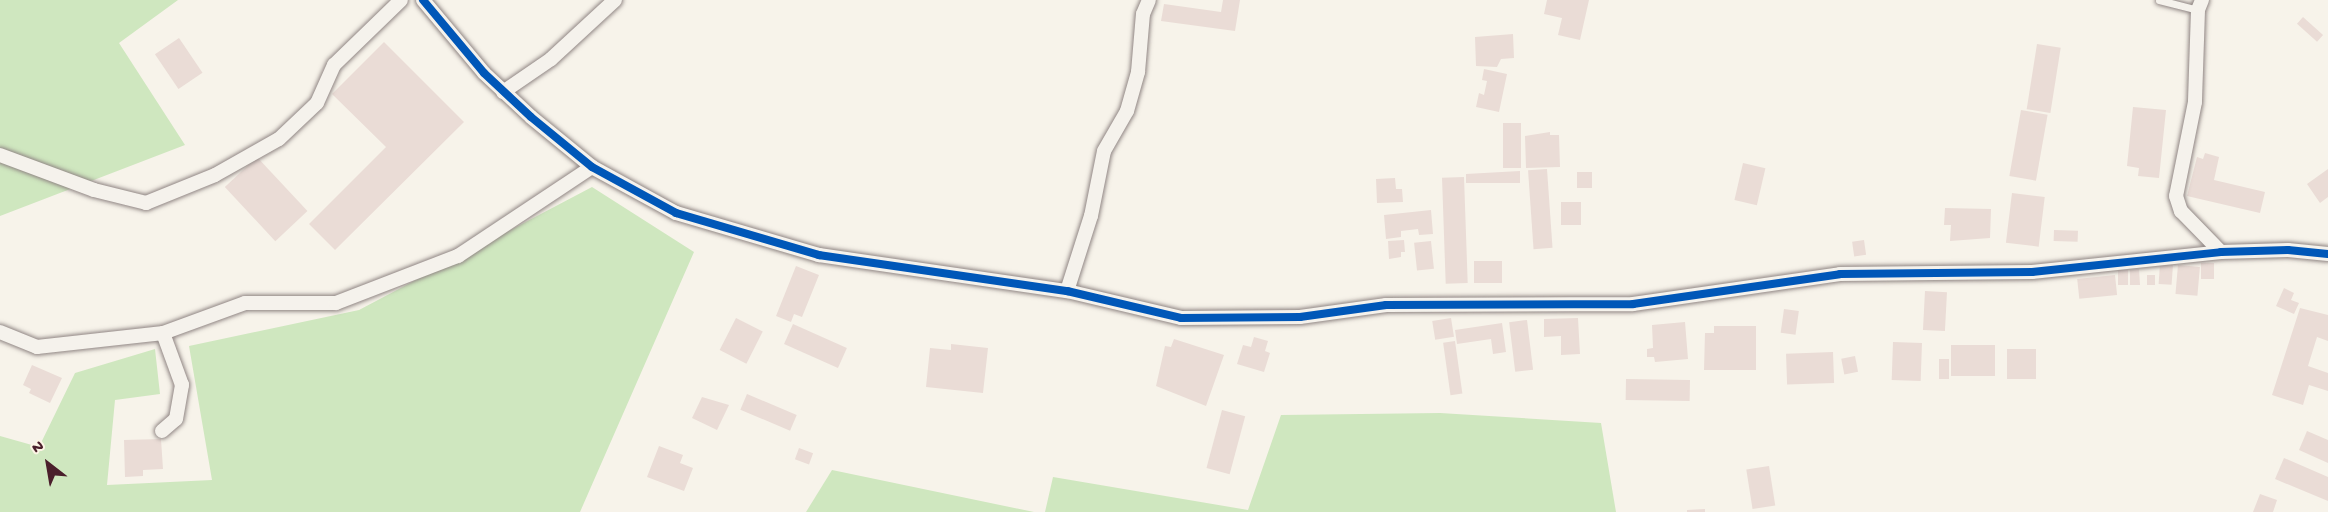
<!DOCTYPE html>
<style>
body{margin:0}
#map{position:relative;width:2328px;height:512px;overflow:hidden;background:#f7f3ea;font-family:"Gochi Hand",sans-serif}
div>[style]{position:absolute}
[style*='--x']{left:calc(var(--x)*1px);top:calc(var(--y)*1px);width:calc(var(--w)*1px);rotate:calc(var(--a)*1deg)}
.green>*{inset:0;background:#cfe7bf}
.building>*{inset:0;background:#eadcd6;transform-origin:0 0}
.roads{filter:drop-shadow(0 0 2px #908684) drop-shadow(0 0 2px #908684)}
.service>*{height:7px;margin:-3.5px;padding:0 3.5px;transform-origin:3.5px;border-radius:3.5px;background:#f5f2ec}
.minor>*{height:14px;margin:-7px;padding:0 7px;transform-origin:7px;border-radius:7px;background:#f5f2ec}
.cycleway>*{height:8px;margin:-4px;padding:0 4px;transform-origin:4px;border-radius:4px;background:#0057b8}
span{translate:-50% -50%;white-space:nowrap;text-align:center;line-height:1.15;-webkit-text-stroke:6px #fcf5e5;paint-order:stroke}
.north{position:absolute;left:18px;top:434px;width:60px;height:60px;-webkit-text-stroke:4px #fcf5e5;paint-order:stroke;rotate:329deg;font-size:16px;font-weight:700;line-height:24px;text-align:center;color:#4a1f2b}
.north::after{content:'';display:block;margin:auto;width:21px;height:27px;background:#4a1f2b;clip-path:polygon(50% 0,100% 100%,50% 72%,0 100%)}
</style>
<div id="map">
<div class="green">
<div style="clip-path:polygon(0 0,178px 0,119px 43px,185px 145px,0 216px)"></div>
<div style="clip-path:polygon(592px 187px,694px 252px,580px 512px,0 512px,0 436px,39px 447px,75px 373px,155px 349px,160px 394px,115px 400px,107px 485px,212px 480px,189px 346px,359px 310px)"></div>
<div style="clip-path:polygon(1440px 413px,1601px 423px,1616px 512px,1045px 512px,1053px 477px,1248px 510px,1281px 415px)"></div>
<div style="clip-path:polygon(832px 470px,1034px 512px,806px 512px)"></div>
</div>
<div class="building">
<div style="clip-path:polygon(1223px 0,1240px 0,1235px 31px,1161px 21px,1164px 4px,1221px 12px)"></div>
<div style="clip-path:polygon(1547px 0,1589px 0,1580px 40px,1558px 35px,1562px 18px,1544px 14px)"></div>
<div style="left:2303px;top:17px;width:27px;height:9px;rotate:42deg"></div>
<div style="clip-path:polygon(1513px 34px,1514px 58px,1501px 59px,1497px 67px,1476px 66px,1475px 37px)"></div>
<div style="left:179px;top:38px;width:42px;height:29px;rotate:56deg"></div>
<div style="clip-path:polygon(384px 42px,464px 122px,335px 250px,309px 224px,386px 147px,332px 94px)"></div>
<div style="left:2037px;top:44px;width:24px;height:66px;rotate:9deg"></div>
<div style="clip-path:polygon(1484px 69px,1507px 74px,1499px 112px,1476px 107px,1479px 93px,1484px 95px,1487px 81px,1482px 80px)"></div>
<div style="clip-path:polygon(2133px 107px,2166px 110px,2159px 178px,2138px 176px,2139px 168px,2127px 166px)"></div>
<div style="left:2021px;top:110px;width:27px;height:67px;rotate:10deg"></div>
<div style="left:1503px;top:123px;width:18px;height:45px"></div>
<div style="clip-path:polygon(1550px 132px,1550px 135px,1559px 135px,1560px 167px,1526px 168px,1525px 136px)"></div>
<div style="clip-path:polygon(2205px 153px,2219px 157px,2214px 180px,2265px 192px,2260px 213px,2187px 196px,2197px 157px,2203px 159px)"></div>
<div style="left:257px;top:157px;width:74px;height:44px;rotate:47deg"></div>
<div style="left:1743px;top:163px;width:23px;height:38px;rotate:13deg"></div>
<div style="left:1547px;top:169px;width:79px;height:19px;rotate:86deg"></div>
<div style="clip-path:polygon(2328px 169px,2328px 197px,2320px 203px,2307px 184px)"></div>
<div style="clip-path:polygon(1520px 171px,1520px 183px,1466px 183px,1466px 174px)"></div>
<div style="left:1577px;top:172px;width:15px;height:16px"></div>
<div style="left:1464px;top:177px;width:106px;height:22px;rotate:88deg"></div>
<div style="clip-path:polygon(1395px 178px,1396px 189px,1402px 189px,1403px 202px,1377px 203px,1376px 179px)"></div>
<div style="left:2012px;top:193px;width:33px;height:50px;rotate:7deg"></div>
<div style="left:1561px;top:202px;width:20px;height:23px"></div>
<div style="clip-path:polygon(1945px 208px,1991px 209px,1990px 238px,1950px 241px,1951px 225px,1944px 225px)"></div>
<div style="clip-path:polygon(1431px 210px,1433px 234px,1419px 235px,1418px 229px,1401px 231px,1401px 237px,1386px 239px,1384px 215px)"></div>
<div style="left:2054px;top:230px;width:24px;height:11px;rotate:2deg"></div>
<div style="clip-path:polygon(1404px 240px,1405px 252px,1401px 252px,1401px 257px,1389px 259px,1388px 241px)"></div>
<div style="left:1864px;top:240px;width:15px;height:12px;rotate:82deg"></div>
<div style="left:1431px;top:241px;width:28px;height:17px;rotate:84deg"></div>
<div style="left:1502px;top:261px;width:22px;height:28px;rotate:90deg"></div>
<div style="left:2201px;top:263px;width:13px;height:16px"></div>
<div style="left:2160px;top:264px;width:13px;height:20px;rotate:4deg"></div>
<div style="left:2178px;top:265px;width:22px;height:29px;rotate:5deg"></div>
<div style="clip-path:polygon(796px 266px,819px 275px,802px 317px,794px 314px,791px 322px,776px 316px)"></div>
<div style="clip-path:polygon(2139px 269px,2140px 285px,2130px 285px,2130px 270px)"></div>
<div style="left:2118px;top:270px;width:10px;height:15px"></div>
<div style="left:2115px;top:275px;width:20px;height:38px;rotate:84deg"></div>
<div style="left:2147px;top:275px;width:8px;height:10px"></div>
<div style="clip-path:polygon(2284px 288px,2294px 293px,2291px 300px,2299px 303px,2294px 314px,2276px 306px)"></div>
<div style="left:1925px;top:291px;width:22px;height:39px;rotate:3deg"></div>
<div style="clip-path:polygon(2300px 308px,2328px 315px,2328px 341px,2317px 337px,2308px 366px,2328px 373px,2328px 391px,2309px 385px,2303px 405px,2272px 395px)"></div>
<div style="left:1784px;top:309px;width:15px;height:24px;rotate:8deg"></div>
<div style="left:736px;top:318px;width:30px;height:36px;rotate:27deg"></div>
<div style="left:1451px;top:318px;width:19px;height:19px;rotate:81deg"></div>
<div style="clip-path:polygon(1578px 318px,1580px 354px,1561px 355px,1561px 336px,1544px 337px,1544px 319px)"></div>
<div style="left:1527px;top:320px;width:50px;height:18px;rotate:83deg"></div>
<div style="clip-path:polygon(1685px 322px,1688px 359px,1655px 362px,1654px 357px,1647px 357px,1647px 349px,1653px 348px,1652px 325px)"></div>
<div style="clip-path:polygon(1502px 323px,1506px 352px,1493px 354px,1491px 339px,1457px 344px,1455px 330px)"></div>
<div style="left:793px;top:324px;width:59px;height:22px;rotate:24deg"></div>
<div style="clip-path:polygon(1714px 326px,1756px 326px,1756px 370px,1704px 370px,1705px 333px,1714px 333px)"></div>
<div style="clip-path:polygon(1254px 337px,1268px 341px,1265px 351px,1270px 353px,1264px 372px,1237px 364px,1243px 345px,1251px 347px)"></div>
<div style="clip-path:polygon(1174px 339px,1224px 355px,1206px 406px,1156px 386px,1165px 346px,1171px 347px)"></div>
<div style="left:1455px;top:341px;width:53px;height:12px;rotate:82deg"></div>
<div style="left:1893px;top:342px;width:29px;height:38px;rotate:2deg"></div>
<div style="clip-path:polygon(951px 344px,988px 348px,983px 393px,926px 387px,930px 348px,951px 350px)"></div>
<div style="left:1995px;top:345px;width:31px;height:44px;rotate:90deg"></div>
<div style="left:2007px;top:349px;width:29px;height:30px"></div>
<div style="left:1833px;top:352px;width:31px;height:47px;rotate:88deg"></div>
<div style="left:1855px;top:356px;width:16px;height:14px;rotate:79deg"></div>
<div style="left:1949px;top:359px;width:20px;height:10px;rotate:90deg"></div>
<div style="clip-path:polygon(32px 365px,62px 378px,50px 403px,29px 393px,31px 389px,23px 385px)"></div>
<div style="left:1626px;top:379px;width:64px;height:21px;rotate:1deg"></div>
<div style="left:747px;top:394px;width:54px;height:17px;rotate:23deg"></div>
<div style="clip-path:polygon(702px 397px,729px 405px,717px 430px,692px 418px)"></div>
<div style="left:1222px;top:410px;width:24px;height:60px;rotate:15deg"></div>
<div style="clip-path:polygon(2307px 431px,2328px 440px,2328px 463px,2299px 450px)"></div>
<div style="clip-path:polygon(161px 439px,163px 469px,143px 470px,143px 476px,125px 477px,124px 440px)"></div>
<div style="clip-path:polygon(659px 446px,683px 455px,680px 463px,693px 468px,684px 491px,647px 477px)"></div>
<div style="left:799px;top:448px;width:15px;height:12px;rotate:20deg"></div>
<div style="clip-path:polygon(2284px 458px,2328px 477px,2328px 501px,2275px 479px)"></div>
<div style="left:1769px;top:466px;width:40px;height:23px;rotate:81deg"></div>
<div style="clip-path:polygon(2260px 494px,2277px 500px,2273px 512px,2253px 512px)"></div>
<div style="clip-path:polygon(1705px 509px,1705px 512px,1687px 512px,1687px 510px)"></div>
</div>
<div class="roads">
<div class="service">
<div style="--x:2159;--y:0;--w:40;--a:14.4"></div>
</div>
<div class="minor">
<div style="--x:423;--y:0;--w:95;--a:50.1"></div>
<div style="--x:484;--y:73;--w:64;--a:43.1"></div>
<div style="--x:531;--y:117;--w:79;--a:39.3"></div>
<div style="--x:592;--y:167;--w:96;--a:28.7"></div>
<div style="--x:676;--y:213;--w:149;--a:16.4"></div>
<div style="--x:819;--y:255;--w:251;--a:8.3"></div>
<div style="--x:1067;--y:291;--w:117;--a:13.3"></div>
<div style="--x:1181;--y:318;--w:119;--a:-0.5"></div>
<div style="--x:1300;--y:317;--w:87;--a:-7.9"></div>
<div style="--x:1386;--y:305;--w:247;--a:-0.2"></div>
<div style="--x:1633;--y:304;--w:209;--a:-8.2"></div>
<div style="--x:1840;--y:274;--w:192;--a:-0.6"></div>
<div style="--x:2032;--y:272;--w:190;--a:-6"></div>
<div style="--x:2221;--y:252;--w:67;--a:-1.7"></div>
<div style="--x:2288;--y:250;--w:40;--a:5.7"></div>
<div style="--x:2202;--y:0;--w:11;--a:112"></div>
<div style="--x:2198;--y:10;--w:92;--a:91.9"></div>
<div style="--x:2195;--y:102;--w:96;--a:101.4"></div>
<div style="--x:2176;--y:196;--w:16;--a:72"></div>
<div style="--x:2181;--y:211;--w:57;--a:45.7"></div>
<div style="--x:503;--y:92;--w:58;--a:-34.5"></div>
<div style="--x:551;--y:59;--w:87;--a:-42.7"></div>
<div style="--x:0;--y:155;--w:100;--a:20.4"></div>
<div style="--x:94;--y:190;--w:54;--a:14"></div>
<div style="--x:146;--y:203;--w:74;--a:-22.1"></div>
<div style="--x:215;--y:175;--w:73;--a:-29.4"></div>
<div style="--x:279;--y:139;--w:52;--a:-43.5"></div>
<div style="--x:317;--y:103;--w:42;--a:-65.9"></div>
<div style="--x:334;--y:65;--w:93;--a:-44.1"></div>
<div style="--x:1067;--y:291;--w:79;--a:-72.3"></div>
<div style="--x:1091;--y:216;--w:66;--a:-78.7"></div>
<div style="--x:1104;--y:151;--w:46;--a:-60.1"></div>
<div style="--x:1127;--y:111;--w:41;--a:-74.2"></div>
<div style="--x:1138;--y:72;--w:58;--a:-85.1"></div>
<div style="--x:1143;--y:14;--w:15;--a:-67"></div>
<div style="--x:0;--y:332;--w:40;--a:22"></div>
<div style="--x:37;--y:347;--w:127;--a:-6.3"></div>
<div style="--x:163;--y:333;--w:87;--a:-20.1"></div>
<div style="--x:245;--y:303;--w:91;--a:0"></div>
<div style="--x:336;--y:303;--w:131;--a:-21.1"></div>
<div style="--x:458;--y:256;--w:161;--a:-33.6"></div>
<div style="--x:162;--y:431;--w:18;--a:-41"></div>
<div style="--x:176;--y:419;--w:35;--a:-80"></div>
<div style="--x:182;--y:385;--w:55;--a:-110.1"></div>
</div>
</div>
<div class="cycleway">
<div style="--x:423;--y:0;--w:95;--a:50.1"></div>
<div style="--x:484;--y:73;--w:64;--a:43.1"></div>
<div style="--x:531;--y:117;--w:79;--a:39.3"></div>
<div style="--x:592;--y:167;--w:96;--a:28.7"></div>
<div style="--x:676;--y:213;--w:149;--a:16.4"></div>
<div style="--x:819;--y:255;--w:251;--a:8.3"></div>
<div style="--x:1067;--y:291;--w:117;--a:13.3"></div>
<div style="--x:1181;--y:318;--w:119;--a:-0.5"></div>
<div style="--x:1300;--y:317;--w:87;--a:-7.9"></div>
<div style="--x:1386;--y:305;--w:247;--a:-0.2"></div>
<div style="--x:1633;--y:304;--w:209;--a:-8.2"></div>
<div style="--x:1840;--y:274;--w:192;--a:-0.6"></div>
<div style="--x:2032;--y:272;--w:190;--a:-6"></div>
<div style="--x:2221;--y:252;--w:67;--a:-1.7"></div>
<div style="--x:2288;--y:250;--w:40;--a:5.7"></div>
</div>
<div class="north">N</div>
</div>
